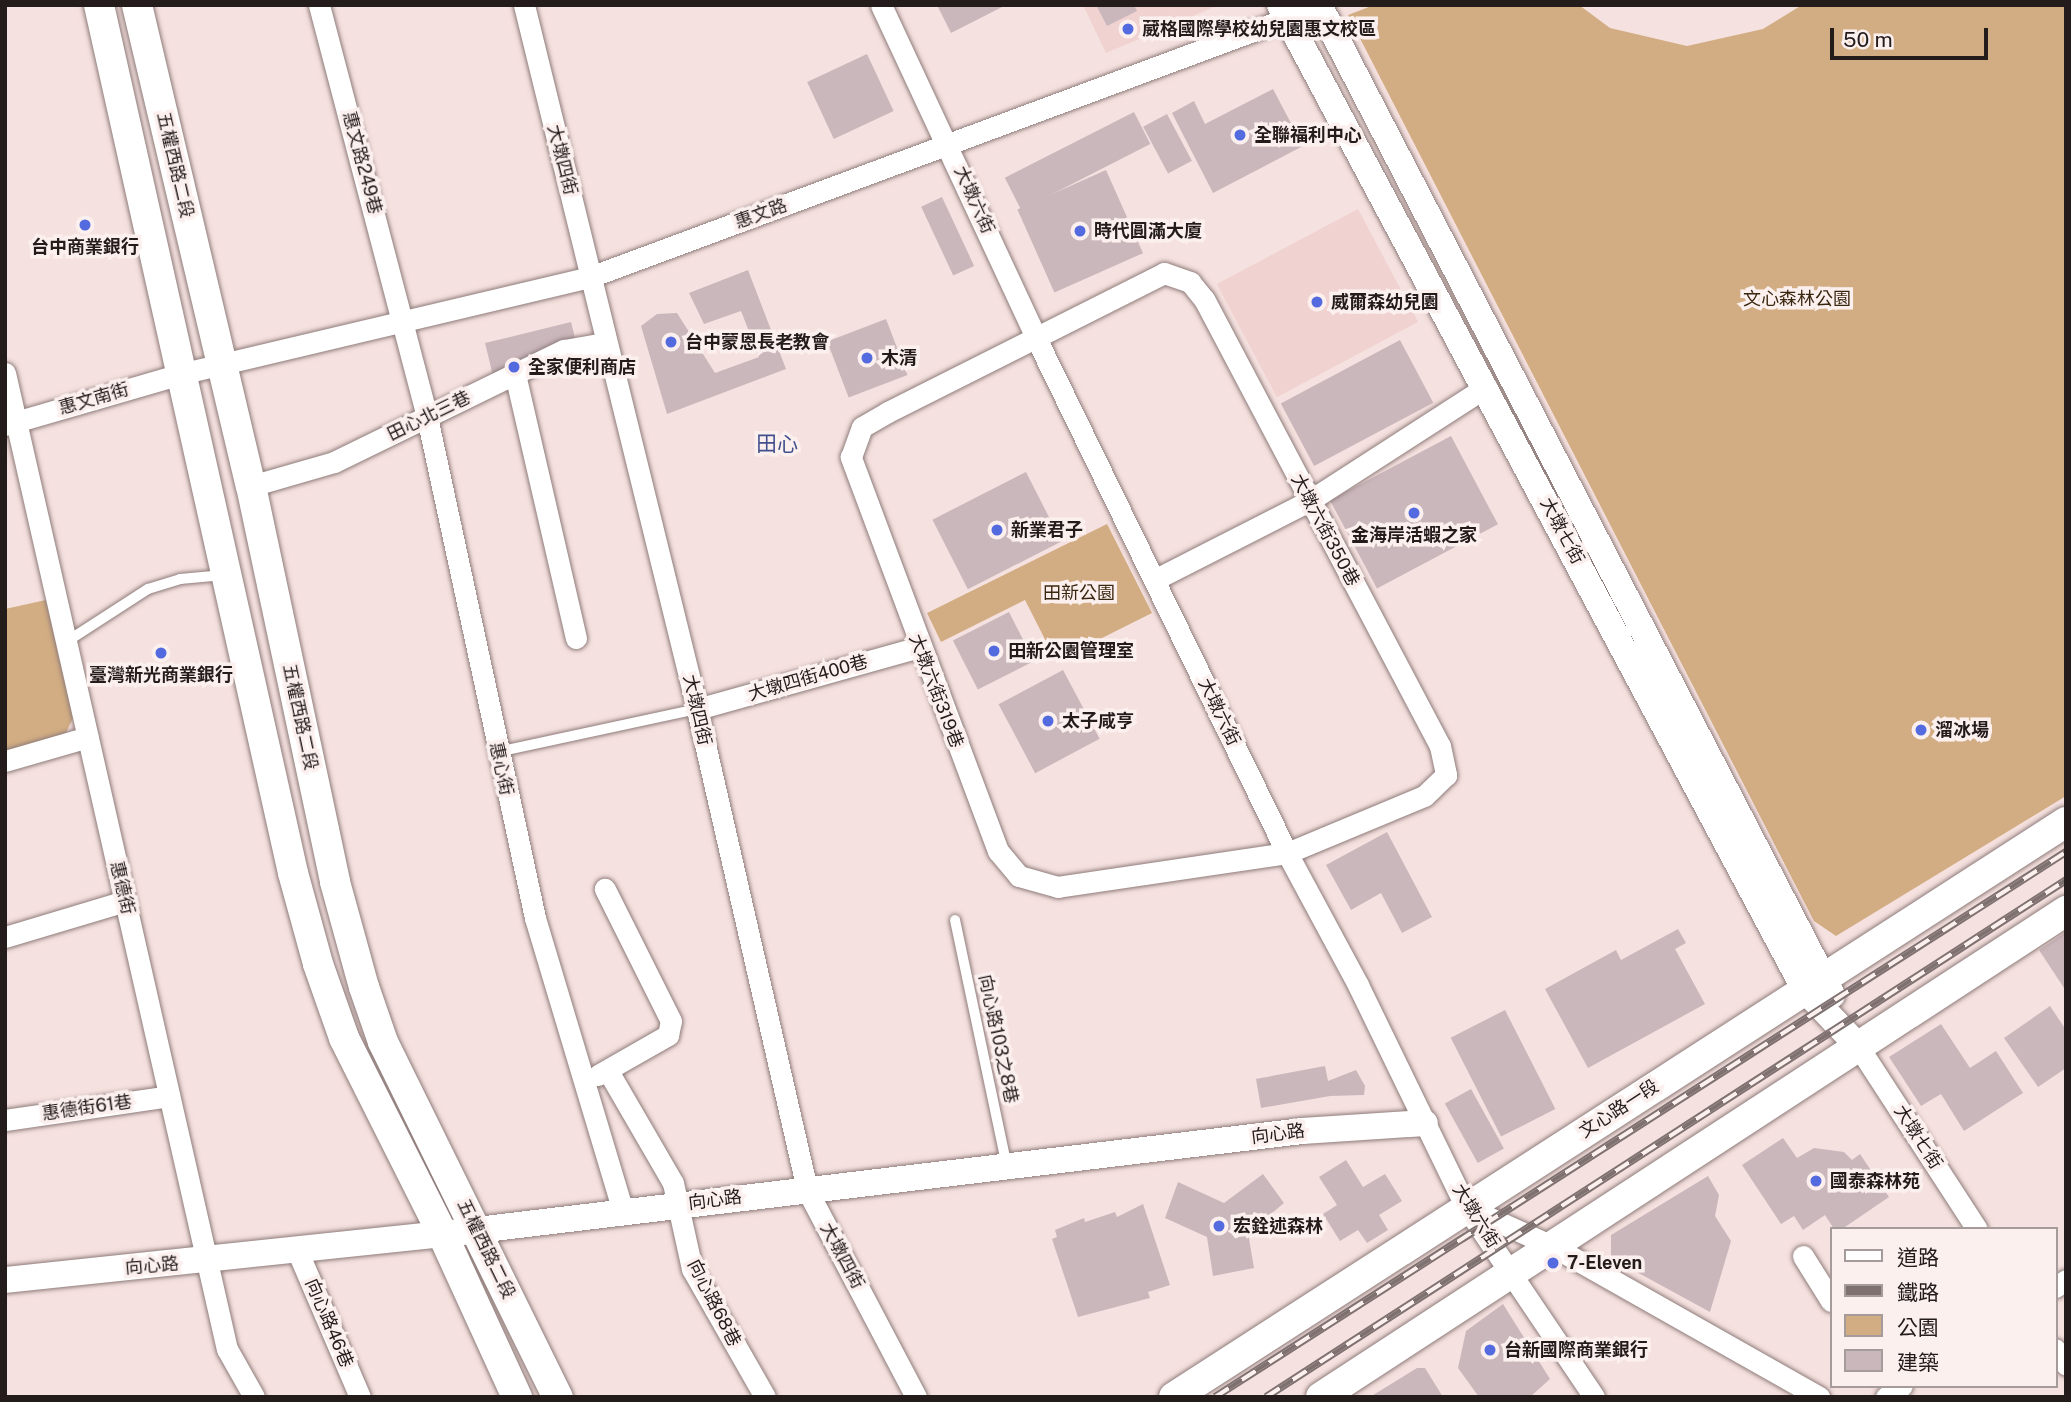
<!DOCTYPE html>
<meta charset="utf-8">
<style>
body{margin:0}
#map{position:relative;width:2071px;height:1402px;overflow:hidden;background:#f5e1df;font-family:"Public Sans","Noto Sans TC",sans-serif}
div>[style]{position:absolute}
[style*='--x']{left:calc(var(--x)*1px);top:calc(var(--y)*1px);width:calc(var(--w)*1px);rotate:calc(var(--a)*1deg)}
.built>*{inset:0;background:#f0d3d1;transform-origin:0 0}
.green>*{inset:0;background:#d2ad83}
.building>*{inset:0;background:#cab7bc;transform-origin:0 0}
.roads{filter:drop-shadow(0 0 2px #8e7c7a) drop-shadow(0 0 2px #8e7c7a)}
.service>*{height:10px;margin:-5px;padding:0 5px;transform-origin:5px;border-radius:5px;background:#fff}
.minor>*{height:21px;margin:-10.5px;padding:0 10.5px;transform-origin:10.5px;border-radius:10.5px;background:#fff}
.tertiary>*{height:26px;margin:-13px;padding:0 13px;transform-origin:13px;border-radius:13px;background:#fff}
.secondary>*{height:30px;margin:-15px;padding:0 15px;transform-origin:15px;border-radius:15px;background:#fff}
.rail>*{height:8px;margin-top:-4px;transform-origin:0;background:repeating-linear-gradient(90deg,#fcf0ef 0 16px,#7e7170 0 32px);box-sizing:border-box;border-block:2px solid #7e7170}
.dots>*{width:19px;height:19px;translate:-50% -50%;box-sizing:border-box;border:4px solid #fcf0ef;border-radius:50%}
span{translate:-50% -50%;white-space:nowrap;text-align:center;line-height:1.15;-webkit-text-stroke:7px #fcf0ef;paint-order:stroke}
.poi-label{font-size:18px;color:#231c1b;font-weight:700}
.left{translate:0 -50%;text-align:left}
.street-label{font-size:18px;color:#231c1b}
.park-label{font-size:18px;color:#3a2710}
.quarter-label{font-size:21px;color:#42508d}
.frame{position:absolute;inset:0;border:7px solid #231c1b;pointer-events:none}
.legend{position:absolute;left:1830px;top:1227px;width:228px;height:161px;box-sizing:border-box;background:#fcf0ef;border:2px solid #a59b9a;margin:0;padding:9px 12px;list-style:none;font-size:21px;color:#231c1b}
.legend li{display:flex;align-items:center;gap:14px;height:35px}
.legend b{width:35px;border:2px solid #a59b9a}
.scale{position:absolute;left:1830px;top:28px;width:158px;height:32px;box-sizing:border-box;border:4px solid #231c1b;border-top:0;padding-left:9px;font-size:21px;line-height:24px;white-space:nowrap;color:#231c1b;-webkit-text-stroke:5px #fcf0ef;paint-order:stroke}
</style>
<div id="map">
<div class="built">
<div style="clip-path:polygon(1083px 5px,1219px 5px,1106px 53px)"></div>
<div style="left:1358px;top:209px;width:128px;height:160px;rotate:62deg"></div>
</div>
<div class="green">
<div style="clip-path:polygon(1374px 5px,1579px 5px,1610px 28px,1687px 46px,1763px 29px,1802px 5px,2066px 5px,2066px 796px,1836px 936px,1814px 921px,1348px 15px)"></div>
<div style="clip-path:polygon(1107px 524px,1152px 613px,1056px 661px,1025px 600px,941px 642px,927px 613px)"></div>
<div style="clip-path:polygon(46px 600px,73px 718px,65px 735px,5px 752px,5px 609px)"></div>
</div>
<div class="building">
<div style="clip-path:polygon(937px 5px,1006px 5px,951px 33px)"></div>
<div style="clip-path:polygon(1096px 5px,1134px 5px,1137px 11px,1107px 26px)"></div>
<div style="left:867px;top:54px;width:63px;height:66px;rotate:65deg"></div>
<div style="clip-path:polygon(1273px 89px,1303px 146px,1213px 193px,1172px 113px,1194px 101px,1205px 124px)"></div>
<div style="left:1134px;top:112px;width:36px;height:145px;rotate:63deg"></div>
<div style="left:1167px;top:114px;width:53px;height:27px;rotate:62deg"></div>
<div style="left:1106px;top:170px;width:91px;height:97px;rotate:66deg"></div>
<div style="left:942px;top:197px;width:76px;height:23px;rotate:65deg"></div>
<div style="clip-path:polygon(748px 270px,786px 369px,667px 414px,641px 326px,657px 314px,677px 313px,715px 373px,759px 357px,741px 311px,704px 324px,689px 293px)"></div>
<div style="left:886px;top:319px;width:60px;height:63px;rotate:69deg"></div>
<div style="clip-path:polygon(571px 322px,578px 350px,495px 384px,485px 343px)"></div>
<div style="left:1400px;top:340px;width:71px;height:135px;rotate:62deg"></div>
<div style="left:1451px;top:436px;width:100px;height:137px;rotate:62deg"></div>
<div style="left:1026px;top:472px;width:78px;height:105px;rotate:63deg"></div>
<div style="left:1009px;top:612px;width:55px;height:63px;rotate:63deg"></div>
<div style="left:1063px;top:670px;width:78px;height:73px;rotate:62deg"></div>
<div style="clip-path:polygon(1387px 832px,1432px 917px,1402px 933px,1381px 893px,1351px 910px,1326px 865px)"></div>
<div style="clip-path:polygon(1678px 929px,1686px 943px,1675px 949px,1705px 1004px,1588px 1068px,1545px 989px,1616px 950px,1621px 960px)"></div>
<div style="clip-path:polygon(2066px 932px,2066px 991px,2039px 950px)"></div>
<div style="clip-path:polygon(2050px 1006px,2066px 1030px,2066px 1068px,2038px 1087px,2004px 1038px)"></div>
<div style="left:1505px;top:1010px;width:111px;height:61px;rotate:63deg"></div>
<div style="clip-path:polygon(1941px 1024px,1970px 1068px,1996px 1051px,2023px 1093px,1964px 1131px,1941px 1094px,1921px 1106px,1889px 1057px)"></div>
<div style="clip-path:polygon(1325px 1066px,1328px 1081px,1356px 1070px,1365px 1086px,1364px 1095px,1330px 1096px,1261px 1108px,1256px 1079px)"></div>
<div style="left:1471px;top:1089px;width:68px;height:30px;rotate:61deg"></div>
<div style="clip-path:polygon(1783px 1138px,1797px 1158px,1814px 1148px,1844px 1152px,1852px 1160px,1860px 1154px,1889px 1197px,1842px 1229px,1834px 1229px,1825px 1215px,1803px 1230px,1794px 1216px,1781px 1224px,1742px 1165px)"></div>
<div style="clip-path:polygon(1346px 1160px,1363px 1187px,1385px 1174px,1402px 1201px,1379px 1215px,1388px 1230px,1367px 1243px,1358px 1230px,1340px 1241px,1323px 1214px,1337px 1205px,1319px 1177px)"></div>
<div style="clip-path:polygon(1263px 1174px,1284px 1203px,1248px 1233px,1254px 1268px,1213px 1276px,1207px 1237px,1165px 1218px,1178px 1182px,1224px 1203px)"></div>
<div style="clip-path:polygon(1708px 1176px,1719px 1195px,1715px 1216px,1731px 1241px,1710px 1312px,1611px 1258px,1611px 1235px)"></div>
<div style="clip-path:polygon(1143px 1204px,1170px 1285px,1148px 1292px,1150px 1298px,1078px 1317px,1052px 1239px,1057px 1237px,1055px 1230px,1084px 1218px,1085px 1222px,1115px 1212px,1117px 1217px)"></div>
<div style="clip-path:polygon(1503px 1304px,1550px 1379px,1530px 1397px,1479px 1397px,1458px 1368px,1466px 1331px)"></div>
<div style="clip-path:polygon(1417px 1368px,1425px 1368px,1443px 1397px,1370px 1397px)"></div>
</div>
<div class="roads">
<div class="service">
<div style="--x:66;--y:642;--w:98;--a:-32.9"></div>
<div style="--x:148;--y:589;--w:34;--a:-17"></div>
<div style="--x:180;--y:579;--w:44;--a:-5.2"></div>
<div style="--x:497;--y:752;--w:205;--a:-12.1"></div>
<div style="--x:955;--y:920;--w:251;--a:78.1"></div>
</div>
<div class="minor">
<div style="--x:319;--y:5;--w:426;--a:75.3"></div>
<div style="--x:427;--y:417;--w:513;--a:77.83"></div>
<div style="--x:535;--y:918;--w:306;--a:73.3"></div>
<div style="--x:524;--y:5;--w:725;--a:76.19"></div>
<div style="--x:697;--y:709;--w:493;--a:77.1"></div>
<div style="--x:807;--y:1190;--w:234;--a:62.2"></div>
<div style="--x:881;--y:5;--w:367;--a:65"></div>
<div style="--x:1036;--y:338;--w:573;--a:64.02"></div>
<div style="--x:1287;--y:853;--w:150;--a:61.7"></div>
<div style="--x:1358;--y:985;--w:247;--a:64.1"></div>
<div style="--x:1466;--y:1207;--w:229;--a:56"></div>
<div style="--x:1164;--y:273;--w:28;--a:19"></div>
<div style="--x:1190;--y:282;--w:22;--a:51"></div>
<div style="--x:1204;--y:299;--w:505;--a:62.17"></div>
<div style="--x:1440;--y:746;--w:30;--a:78"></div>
<div style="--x:1446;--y:775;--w:30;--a:136"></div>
<div style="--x:1424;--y:796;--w:148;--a:157.4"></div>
<div style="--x:1287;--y:853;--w:232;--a:171.6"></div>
<div style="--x:1058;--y:887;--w:41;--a:-164.2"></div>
<div style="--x:1019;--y:876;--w:33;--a:-130"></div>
<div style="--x:998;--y:851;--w:421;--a:-110.5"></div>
<div style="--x:851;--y:457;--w:32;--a:-70"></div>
<div style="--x:862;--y:427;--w:30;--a:-30"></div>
<div style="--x:888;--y:412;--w:309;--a:-26.7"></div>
<div style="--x:5;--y:373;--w:1001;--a:77.19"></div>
<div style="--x:227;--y:1349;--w:55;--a:60.6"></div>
<div style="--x:515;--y:374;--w:271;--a:77"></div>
<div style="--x:5;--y:425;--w:186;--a:-16.2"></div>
<div style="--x:184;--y:373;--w:417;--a:-13.3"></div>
<div style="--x:590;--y:277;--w:782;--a:-20.36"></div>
<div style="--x:251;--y:486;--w:86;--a:-16.1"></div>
<div style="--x:334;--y:462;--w:256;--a:-26"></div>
<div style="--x:564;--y:350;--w:42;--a:-9.7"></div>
<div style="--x:1154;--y:580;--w:174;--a:-27"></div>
<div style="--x:1309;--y:501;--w:211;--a:-32.8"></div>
<div style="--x:697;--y:709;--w:230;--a:-15.6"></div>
<div style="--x:5;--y:761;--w:86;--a:-16.1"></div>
<div style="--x:5;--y:937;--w:125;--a:-16.7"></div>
<div style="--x:1858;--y:1046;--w:218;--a:57"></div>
<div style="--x:608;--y:1071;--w:129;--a:59.9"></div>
<div style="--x:673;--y:1183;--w:88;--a:77.5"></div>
<div style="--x:692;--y:1269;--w:147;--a:60.3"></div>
<div style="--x:598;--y:1075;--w:81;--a:-29.7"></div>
<div style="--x:668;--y:1035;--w:14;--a:-78"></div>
<div style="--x:671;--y:1021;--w:148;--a:-116.6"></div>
<div style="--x:5;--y:1120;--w:166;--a:-8.3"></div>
<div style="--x:1466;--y:1207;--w:97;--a:24.4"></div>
<div style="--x:1554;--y:1247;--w:305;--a:29.5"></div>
<div style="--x:297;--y:1250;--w:160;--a:66.8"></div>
<div style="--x:1803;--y:1256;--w:53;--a:58.1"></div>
<div style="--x:2055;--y:1287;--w:13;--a:-32"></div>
<div style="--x:2055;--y:1349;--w:19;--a:55"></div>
<div style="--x:1886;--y:1397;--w:19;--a:-35"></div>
</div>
<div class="tertiary">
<div style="--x:1280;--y:5;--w:1116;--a:61.94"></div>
<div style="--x:1805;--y:990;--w:77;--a:46.6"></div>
<div style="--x:1319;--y:5;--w:1115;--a:62.61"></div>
<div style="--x:5;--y:1280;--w:475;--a:-6"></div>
<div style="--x:477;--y:1230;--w:831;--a:-6.84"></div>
<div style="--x:1302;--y:1131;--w:123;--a:-3.7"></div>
</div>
<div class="secondary">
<div style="--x:99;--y:5;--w:889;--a:77.4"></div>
<div style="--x:293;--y:873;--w:94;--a:74.6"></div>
<div style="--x:318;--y:964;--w:78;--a:70.6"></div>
<div style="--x:344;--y:1038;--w:216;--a:63.3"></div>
<div style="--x:441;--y:1231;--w:183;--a:65.4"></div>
<div style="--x:137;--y:5;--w:494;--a:76.7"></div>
<div style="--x:251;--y:486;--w:405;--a:78"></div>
<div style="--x:335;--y:882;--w:109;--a:74.6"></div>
<div style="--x:364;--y:987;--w:58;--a:70.9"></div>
<div style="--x:383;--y:1042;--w:396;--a:63.8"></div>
<div style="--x:1174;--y:1397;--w:1061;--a:-32.81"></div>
<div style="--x:1321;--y:1397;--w:890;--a:-33.12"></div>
</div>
</div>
<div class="rail">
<div style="--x:1215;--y:1397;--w:1011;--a:-32.64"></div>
<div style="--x:1266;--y:1397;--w:953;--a:-32.87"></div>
</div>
<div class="dots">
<div style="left:1128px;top:29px;background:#546be0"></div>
<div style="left:1240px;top:135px;background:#546be0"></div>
<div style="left:85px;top:225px;background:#546be0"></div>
<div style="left:1080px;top:231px;background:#546be0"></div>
<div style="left:1317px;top:302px;background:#546be0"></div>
<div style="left:671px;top:342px;background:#546be0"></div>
<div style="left:867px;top:358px;background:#546be0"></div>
<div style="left:514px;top:367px;background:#546be0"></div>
<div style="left:1414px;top:513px;background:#546be0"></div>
<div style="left:997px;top:530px;background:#546be0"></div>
<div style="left:994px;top:651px;background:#546be0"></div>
<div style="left:161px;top:653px;background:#546be0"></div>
<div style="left:1048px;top:721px;background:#546be0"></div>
<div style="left:1921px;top:730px;background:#546be0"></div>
<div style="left:1816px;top:1181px;background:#546be0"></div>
<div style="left:1219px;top:1226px;background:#546be0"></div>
<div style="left:1553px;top:1263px;background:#546be0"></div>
<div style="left:1490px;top:1350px;background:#546be0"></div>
</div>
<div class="poi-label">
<span class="left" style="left:1142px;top:29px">葳格國際學校幼兒園惠文校區</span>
<span class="left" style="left:1254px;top:135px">全聯福利中心</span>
<span class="left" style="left:1094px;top:231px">時代圓滿大廈</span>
<span style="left:85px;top:247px">台中商業銀行</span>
<span class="left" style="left:1331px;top:302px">威爾森幼兒園</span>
<span class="left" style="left:685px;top:342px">台中蒙恩長老教會</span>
<span class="left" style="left:881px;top:358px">木清</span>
<span class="left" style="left:528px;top:367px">全家便利商店</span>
<span class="left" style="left:1011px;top:530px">新業君子</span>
<span style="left:1414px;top:535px">金海岸活蝦之家</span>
<span class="left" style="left:1008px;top:651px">田新公園管理室</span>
<span style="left:161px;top:675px">臺灣新光商業銀行</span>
<span class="left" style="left:1062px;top:721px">太子咸亨</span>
<span class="left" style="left:1935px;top:730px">溜冰場</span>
<span class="left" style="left:1830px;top:1181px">國泰森林苑</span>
<span class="left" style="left:1233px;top:1226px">宏銓述森林</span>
<span class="left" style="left:1567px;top:1263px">7-Eleven</span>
<span class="left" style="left:1504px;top:1350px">台新國際商業銀行</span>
</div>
<div class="street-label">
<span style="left:562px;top:160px;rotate:76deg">大墩四街</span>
<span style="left:362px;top:163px;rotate:75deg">惠文路249巷</span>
<span style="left:175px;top:165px;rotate:77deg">五權西路二段</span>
<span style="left:974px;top:200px;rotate:66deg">大墩六街</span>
<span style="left:761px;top:214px;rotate:-20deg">惠文路</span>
<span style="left:94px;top:399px;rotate:-16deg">惠文南街</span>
<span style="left:429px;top:416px;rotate:-26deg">田心北三巷</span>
<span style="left:1325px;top:530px;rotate:62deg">大墩六街350巷</span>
<span style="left:1562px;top:531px;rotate:62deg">大墩七街</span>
<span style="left:808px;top:678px;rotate:-16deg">大墩四街400巷</span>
<span style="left:936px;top:691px;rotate:69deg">大墩六街319巷</span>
<span style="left:697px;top:710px;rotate:77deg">大墩四街</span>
<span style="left:1219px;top:712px;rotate:64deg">大墩六街</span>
<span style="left:300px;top:717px;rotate:78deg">五權西路二段</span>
<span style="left:501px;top:769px;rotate:78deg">惠心街</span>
<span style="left:122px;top:888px;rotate:77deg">惠德街</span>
<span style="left:998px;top:1039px;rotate:78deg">向心路103之8巷</span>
<span style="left:87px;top:1108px;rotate:-8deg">惠德街61巷</span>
<span style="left:1619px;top:1109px;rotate:-33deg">文心路一段</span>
<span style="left:1278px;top:1134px;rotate:-7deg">向心路</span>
<span style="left:1918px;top:1137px;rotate:57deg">大墩七街</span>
<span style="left:715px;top:1200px;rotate:-7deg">向心路</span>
<span style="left:1476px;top:1216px;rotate:58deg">大墩六街</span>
<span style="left:486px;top:1249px;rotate:64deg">五權西路二段</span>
<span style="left:842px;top:1256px;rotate:62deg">大墩四街</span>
<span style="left:152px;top:1266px;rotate:-5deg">向心路</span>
<span style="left:714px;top:1303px;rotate:63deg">向心路68巷</span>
<span style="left:329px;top:1323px;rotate:67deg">向心路46巷</span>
</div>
<div class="park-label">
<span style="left:1797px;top:299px">文心森林公園</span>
<span style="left:1079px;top:593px">田新公園</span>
</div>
<div class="quarter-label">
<span style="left:777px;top:444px">田心</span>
</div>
<div class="frame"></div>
<ul class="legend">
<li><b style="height:9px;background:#fff"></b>道路</li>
<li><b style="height:9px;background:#7e7170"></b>鐵路</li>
<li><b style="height:19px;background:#d2ad83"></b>公園</li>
<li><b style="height:19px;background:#cab7bc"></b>建築</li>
</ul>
<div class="scale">50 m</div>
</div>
